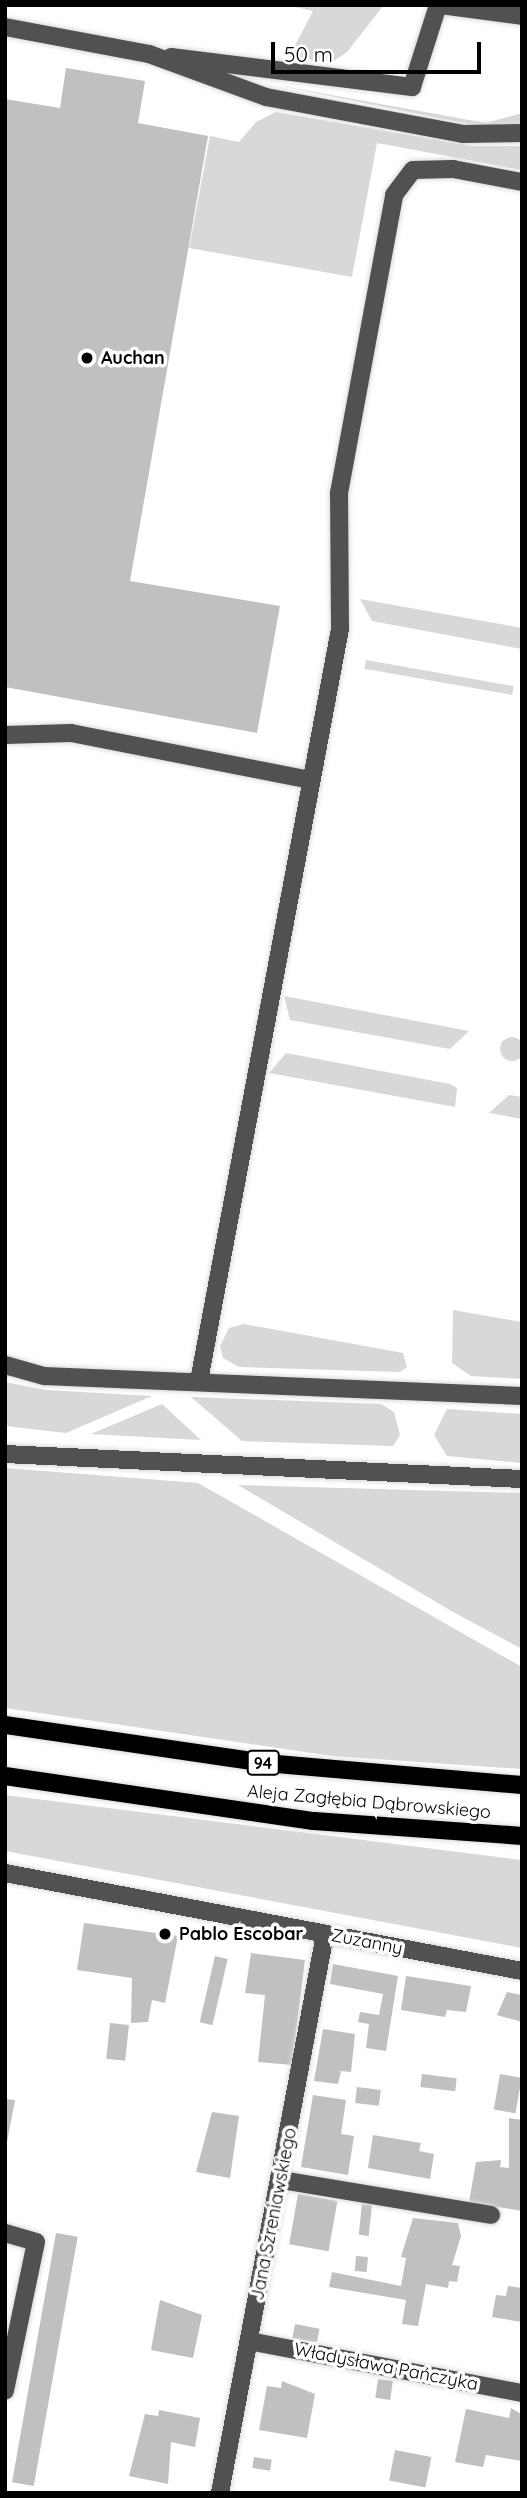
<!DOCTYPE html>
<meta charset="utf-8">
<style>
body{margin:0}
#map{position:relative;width:527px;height:2498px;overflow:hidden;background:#fff;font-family:Quicksand,sans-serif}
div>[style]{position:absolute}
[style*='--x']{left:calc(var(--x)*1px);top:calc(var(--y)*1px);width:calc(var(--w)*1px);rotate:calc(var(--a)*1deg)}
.green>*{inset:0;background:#d8d8d8;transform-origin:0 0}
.round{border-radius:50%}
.building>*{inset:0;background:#c0c0c0;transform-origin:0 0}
.roads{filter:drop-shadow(0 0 2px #dbdbdb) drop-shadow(0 0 2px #dbdbdb)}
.minor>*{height:18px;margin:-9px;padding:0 9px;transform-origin:9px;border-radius:9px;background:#515151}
.major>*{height:18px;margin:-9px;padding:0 9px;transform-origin:9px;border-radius:9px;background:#000}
.dots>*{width:19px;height:19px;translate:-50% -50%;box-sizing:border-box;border:4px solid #fff;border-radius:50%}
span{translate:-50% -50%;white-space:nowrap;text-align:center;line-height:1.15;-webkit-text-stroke:7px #fff;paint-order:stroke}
.shield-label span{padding:2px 5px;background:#fff;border:2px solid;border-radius:5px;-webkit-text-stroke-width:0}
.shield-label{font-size:16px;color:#000;font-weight:700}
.poi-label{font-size:18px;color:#000;font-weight:700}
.left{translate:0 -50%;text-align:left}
.street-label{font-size:18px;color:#000}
.frame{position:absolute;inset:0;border:7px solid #000;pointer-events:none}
.scale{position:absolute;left:271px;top:42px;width:210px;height:32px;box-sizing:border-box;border:4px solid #000;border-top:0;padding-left:9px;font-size:21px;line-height:24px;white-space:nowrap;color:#000;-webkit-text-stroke:5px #fff;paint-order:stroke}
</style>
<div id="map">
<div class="green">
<div style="clip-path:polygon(286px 5px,384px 5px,347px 52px,334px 61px,316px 61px,290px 55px,313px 11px)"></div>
<div style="clip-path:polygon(276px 85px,486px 123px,522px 113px,522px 126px,483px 127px)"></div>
<div style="clip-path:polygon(276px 112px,472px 146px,522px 146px,522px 170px,377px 143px,352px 277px,189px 248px,210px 136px,239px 142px,256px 122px)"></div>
<div style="clip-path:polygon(360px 599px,522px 628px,522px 649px,372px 621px)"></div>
<div style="left:366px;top:660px;width:150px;height:9px;rotate:10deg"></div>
<div style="clip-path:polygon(284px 996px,469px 1031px,450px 1049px,290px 1020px)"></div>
<div class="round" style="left:500px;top:1037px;width:24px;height:24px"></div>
<div style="clip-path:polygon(286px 1053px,450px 1084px,457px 1088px,455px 1107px,269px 1073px)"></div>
<div style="clip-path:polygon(509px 1095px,522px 1097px,522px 1119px,489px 1113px)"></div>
<div style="clip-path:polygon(453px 1310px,522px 1322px,522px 1379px,471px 1376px,452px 1363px)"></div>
<div style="clip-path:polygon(244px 1324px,403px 1353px,407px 1367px,400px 1372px,239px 1367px,223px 1358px,220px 1346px,229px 1328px)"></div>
<div style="clip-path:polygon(5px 1382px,46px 1390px,152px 1396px,66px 1433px,5px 1426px)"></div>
<div style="clip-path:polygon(191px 1397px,381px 1404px,394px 1412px,400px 1435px,393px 1446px,242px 1441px)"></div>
<div style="clip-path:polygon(162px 1404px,201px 1440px,91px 1434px)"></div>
<div style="clip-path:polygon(447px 1409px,522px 1414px,522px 1463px,447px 1456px,434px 1435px)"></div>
<div style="clip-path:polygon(5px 1468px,198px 1483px,522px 1667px,522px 1769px,332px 1756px,5px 1708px)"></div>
<div style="clip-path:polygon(238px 1485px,522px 1493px,522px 1649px,453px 1612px)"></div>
<div style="clip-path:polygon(5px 1795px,522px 1860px,522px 1948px,5px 1851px)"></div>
</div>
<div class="building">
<div style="clip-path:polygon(66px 68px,145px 81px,138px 123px,208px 136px,130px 581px,280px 606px,257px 733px,5px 687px,5px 99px,60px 108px)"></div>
<div style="clip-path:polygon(84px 1923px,178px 1936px,165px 2003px,152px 2000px,148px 2022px,131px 2023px,132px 1978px,77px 1970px)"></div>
<div style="clip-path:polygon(251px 1953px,305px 1960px,292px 2065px,258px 2062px,265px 1995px,245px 1993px)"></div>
<div style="left:215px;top:1956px;width:13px;height:68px;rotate:13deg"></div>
<div style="clip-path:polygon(333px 1964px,398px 1976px,386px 2051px,366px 2048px,369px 2024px,358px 2022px,360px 2012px,379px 2015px,383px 1994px,330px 1984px)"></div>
<div style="clip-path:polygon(406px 1976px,471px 1986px,466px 2012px,447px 2010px,445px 2017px,401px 2010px)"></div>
<div style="clip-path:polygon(507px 1992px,522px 1995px,522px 2022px,497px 2015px)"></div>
<div style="left:110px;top:2023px;width:19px;height:36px;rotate:6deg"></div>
<div style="clip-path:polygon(323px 2029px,355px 2034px,351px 2072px,341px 2071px,338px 2084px,314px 2081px)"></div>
<div style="left:422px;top:2074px;width:35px;height:13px;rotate:7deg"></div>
<div style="left:500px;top:2074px;width:22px;height:36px;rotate:10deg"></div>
<div style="left:357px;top:2087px;width:24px;height:16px;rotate:7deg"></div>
<div style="clip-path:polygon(313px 2095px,346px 2100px,341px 2134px,354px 2136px,348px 2175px,301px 2167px)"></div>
<div style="clip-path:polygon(5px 2099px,15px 2100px,7px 2142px,5px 2142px)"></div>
<div style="clip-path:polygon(212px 2112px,239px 2116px,230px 2178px,196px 2172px)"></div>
<div style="clip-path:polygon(509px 2118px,522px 2120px,522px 2211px,469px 2202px,476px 2162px,501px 2160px,500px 2167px,509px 2168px)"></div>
<div style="clip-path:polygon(373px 2135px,421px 2143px,419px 2151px,434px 2154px,430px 2179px,368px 2168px)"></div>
<div style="left:298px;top:2194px;width:40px;height:51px;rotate:10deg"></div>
<div style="left:362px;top:2204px;width:10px;height:31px;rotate:6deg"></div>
<div style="clip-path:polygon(413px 2218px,458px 2223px,461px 2236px,452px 2265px,460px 2266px,457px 2282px,449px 2281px,448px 2288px,426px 2284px,418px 2326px,402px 2324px,406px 2300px,329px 2287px,332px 2272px,401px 2286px,406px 2258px,401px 2257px)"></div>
<div style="left:56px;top:2233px;width:22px;height:253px;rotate:10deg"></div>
<div style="left:356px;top:2256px;width:12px;height:15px;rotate:5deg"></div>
<div style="clip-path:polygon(508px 2286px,522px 2288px,522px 2322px,492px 2317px,496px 2295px,506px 2296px)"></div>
<div style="clip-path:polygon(160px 2300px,202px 2315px,193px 2358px,151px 2350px)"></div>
<div style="left:295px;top:2324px;width:25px;height:14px;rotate:11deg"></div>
<div style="left:378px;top:2379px;width:15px;height:19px;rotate:8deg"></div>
<div style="clip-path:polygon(282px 2381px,315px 2394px,307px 2438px,259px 2430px,267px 2386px,281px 2388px)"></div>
<div style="clip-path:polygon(511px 2408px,521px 2414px,522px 2461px,486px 2455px,483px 2467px,455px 2462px,466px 2409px,509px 2418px)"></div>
<div style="clip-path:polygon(159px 2410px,200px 2418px,195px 2447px,171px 2442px,168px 2484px,129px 2476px,145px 2414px,158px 2416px)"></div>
<div style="left:395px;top:2450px;width:37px;height:31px;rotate:11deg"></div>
<div style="left:254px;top:2457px;width:18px;height:11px;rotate:9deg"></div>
</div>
<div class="roads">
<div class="minor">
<div style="--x:440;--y:5;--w:83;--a:7.6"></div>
<div style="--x:5;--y:27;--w:147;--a:10.6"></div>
<div style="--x:149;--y:54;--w:125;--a:20.2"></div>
<div style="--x:266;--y:97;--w:200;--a:10.6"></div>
<div style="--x:463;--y:134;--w:59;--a:-1"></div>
<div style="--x:171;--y:57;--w:243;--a:7.1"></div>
<div style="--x:412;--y:87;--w:86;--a:-72.4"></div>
<div style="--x:5;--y:735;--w:66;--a:-1.7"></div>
<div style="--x:71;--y:733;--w:244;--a:11.1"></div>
<div style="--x:5;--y:1365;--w:41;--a:15.8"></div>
<div style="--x:44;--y:1376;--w:478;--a:2.4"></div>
<div style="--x:199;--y:1381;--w:765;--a:-79.38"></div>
<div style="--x:340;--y:629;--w:136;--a:-90.4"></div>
<div style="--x:339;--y:493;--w:303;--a:-79.5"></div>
<div style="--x:394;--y:195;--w:31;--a:-53"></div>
<div style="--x:413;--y:170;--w:40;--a:-1.4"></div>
<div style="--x:453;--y:169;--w:70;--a:10.7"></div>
<div style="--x:5;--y:1454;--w:518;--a:2.77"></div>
<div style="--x:5;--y:1873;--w:526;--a:10.73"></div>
<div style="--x:282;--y:2180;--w:212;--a:9.5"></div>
<div style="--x:5;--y:2233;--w:32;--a:16"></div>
<div style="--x:36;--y:2242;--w:152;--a:101.8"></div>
<div style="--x:249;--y:2341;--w:278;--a:10.8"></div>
<div style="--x:220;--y:2493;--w:569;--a:-79.36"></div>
</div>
<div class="major">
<div style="--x:5;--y:1725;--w:263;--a:8.3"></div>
<div style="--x:265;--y:1763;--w:258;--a:4.9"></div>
<div style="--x:5;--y:1776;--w:312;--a:8.3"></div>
<div style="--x:314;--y:1821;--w:209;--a:4.1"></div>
</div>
</div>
<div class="dots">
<div style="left:87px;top:358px;background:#000"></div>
<div style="left:165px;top:1934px;background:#000"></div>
</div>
<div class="shield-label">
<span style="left:263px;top:1763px">94</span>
</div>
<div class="poi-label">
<span class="left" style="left:101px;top:358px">Auchan</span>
<span class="left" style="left:179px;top:1934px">Pablo Escobar</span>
</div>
<div class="street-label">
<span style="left:369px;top:1802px;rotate:5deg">Aleja Zagłębia Dąbrowskiego</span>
<span style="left:367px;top:1942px;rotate:11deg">Zuzanny</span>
<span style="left:274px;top:2214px;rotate:-79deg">Jana Szreniawskiego</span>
<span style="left:386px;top:2367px;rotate:11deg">Władysława Pańczyka</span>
</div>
<div class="frame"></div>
<div class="scale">50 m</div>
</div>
